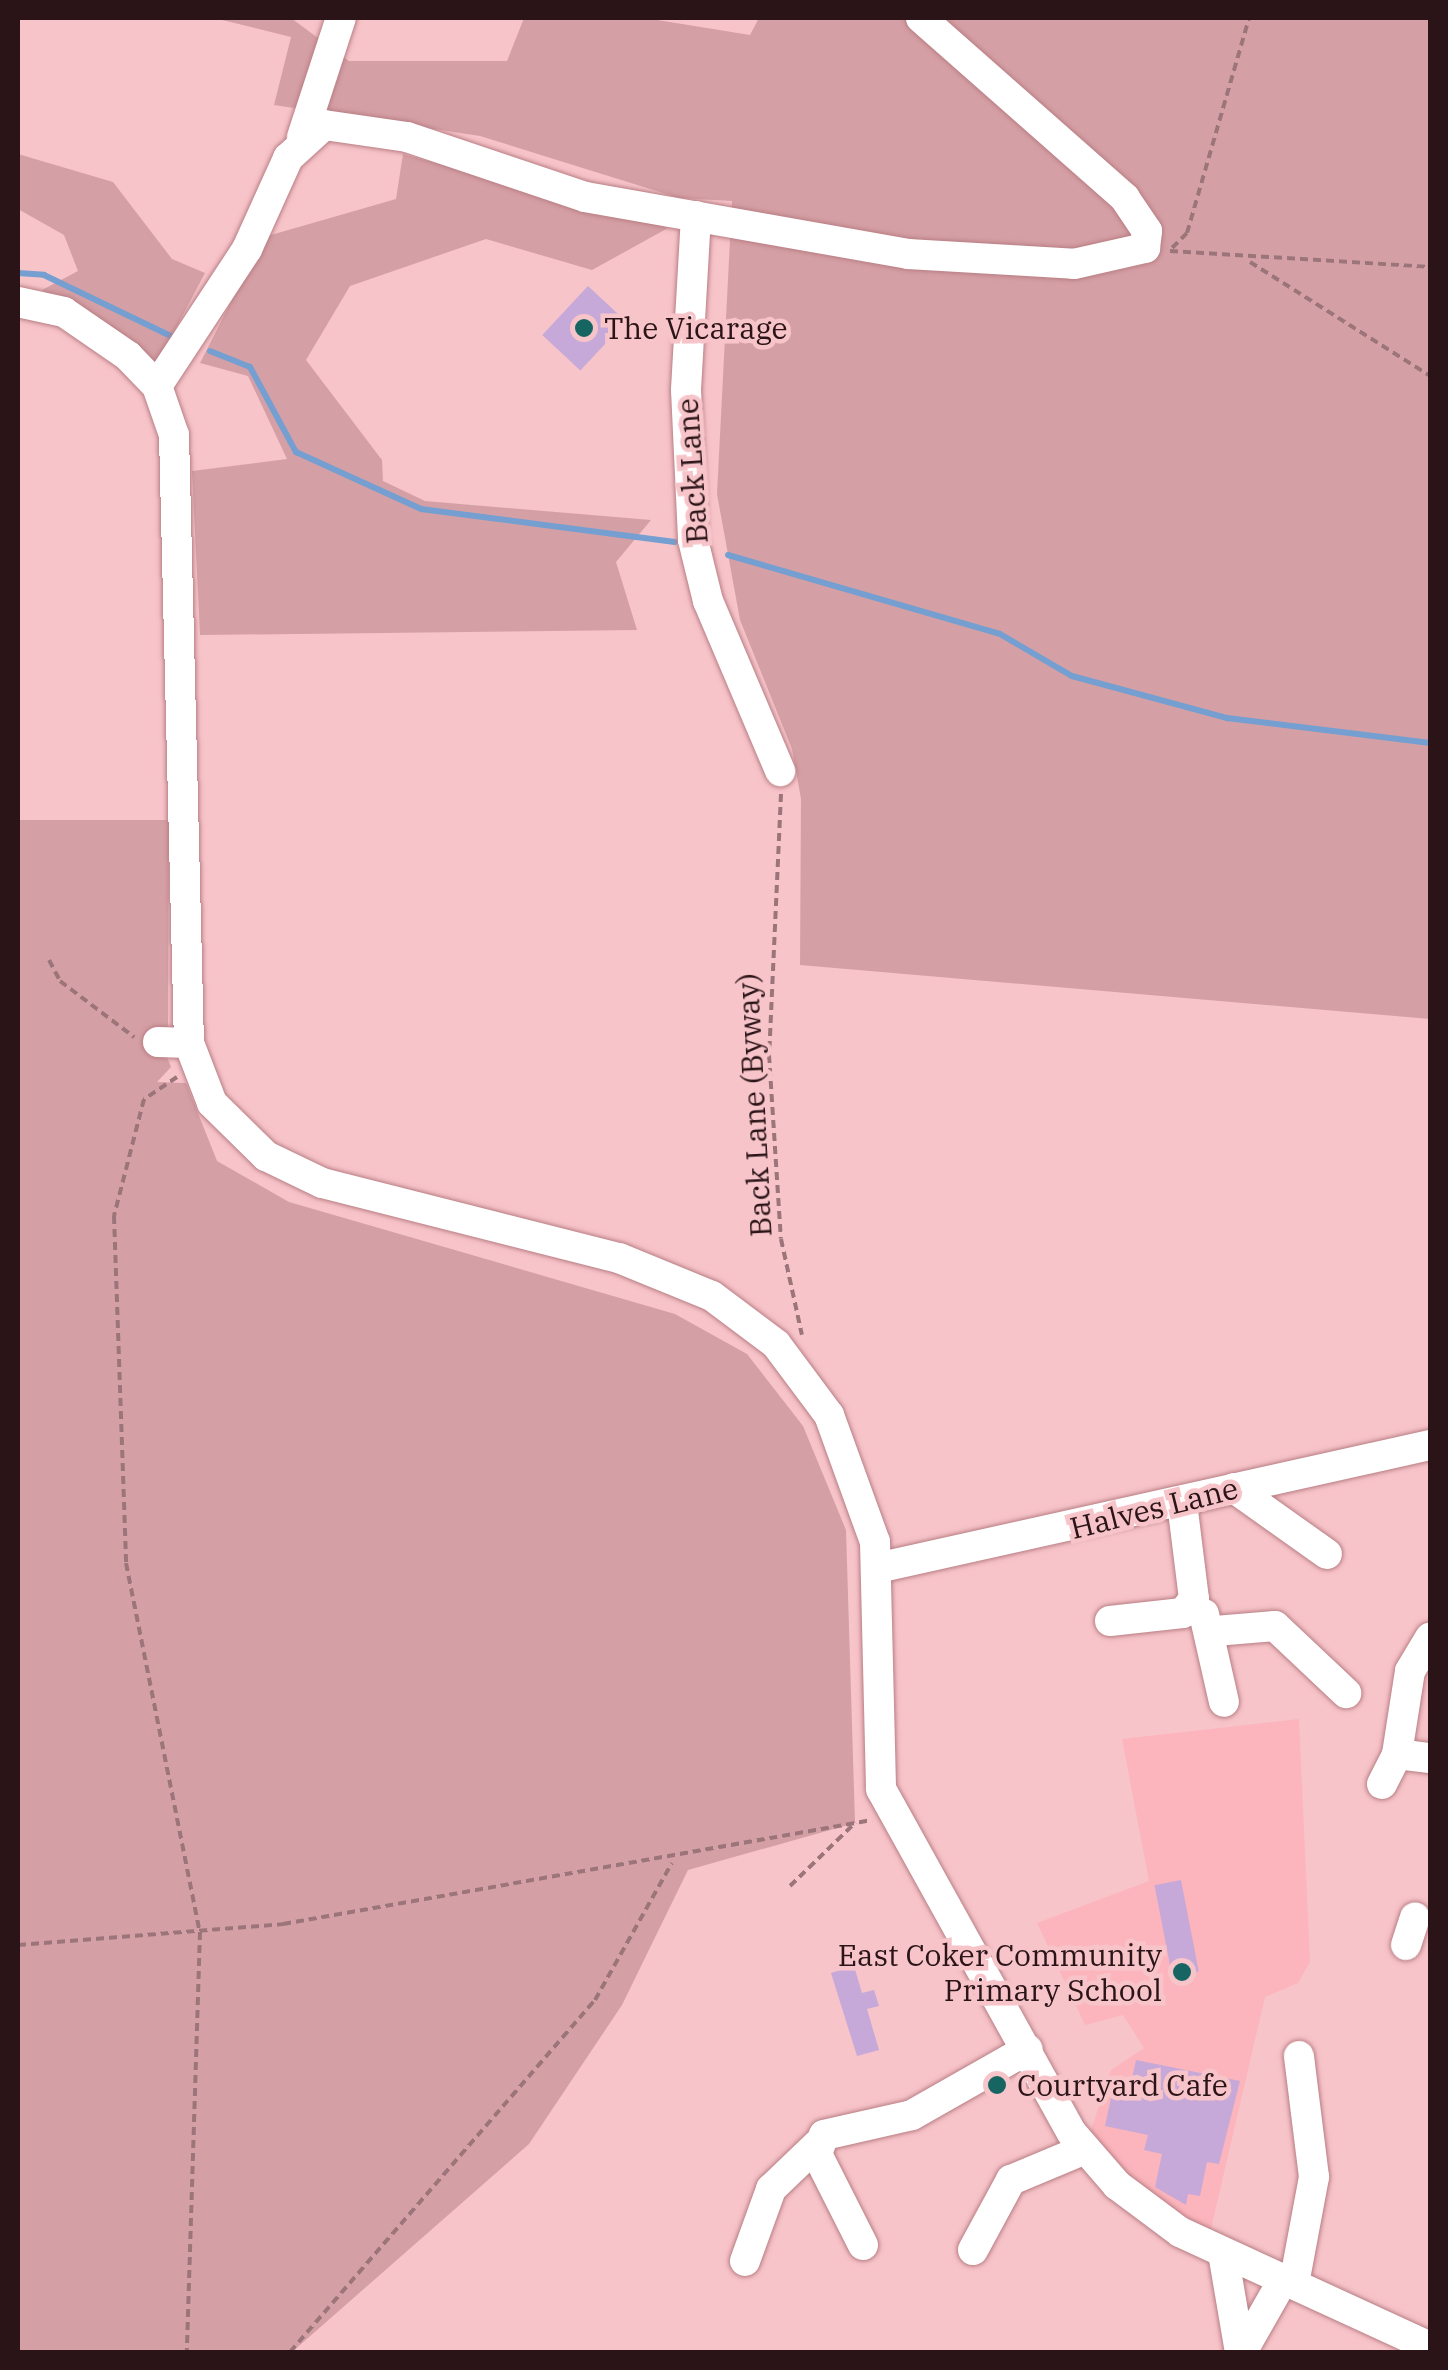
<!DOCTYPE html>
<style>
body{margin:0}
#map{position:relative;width:1448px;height:2370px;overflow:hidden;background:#f7c4c9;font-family:"IBM Plex Serif",serif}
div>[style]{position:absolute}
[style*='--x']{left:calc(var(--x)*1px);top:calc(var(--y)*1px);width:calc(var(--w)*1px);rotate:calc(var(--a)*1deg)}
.built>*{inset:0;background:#fcb5bc}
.green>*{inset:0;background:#d5a0a5}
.stream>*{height:6px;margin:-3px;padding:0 3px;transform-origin:3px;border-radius:3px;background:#749fd0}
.building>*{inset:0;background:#c6a9d8;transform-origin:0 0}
.path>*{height:4px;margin-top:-2px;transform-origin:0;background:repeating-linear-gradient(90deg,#9b7579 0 8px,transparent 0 13px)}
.roads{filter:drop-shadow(0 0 2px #b87e84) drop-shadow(0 0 2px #b87e84)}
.minor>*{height:30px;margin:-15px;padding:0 15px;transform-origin:15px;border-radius:15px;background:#fff}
.dots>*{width:28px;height:28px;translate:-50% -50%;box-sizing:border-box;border:5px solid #f7c4c9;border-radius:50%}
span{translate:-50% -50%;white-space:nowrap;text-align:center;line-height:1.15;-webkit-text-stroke:9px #f7c4c9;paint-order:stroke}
.poi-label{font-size:30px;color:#2a1417}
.left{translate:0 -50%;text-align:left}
.right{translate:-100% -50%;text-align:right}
.street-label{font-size:30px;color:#2a1417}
.frame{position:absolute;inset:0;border:20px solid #2a1417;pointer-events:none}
</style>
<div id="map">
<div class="built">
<div style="clip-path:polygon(1299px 1719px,1310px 1962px,1298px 1983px,1265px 1997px,1210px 2233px,1152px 2205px,1088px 2139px,1111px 2070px,1144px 2048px,1123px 2015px,1085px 2025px,1037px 1923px,1149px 1881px,1122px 1739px)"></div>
</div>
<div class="green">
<div style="clip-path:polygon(214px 18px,291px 18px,349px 61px,507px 61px,524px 18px,645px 18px,750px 35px,759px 18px,1430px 18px,1430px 1019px,800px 965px,801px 799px,792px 749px,740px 620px,717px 494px,732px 201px,679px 198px,480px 136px,274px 105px,291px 37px)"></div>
<div style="clip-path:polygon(18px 154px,113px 182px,172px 259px,205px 273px,156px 366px,42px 290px,78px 271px,64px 235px,18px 209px)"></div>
<div style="clip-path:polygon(403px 154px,668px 228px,592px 270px,486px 239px,350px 286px,306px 360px,382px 460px,383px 481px,425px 501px,651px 520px,616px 562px,637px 630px,200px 635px,192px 471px,287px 459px,248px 376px,200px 363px,264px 237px,396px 199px)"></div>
<div style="clip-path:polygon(18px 820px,169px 820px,168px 1026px,158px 1034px,171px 1067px,157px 1082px,186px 1083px,217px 1161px,289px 1202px,675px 1314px,747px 1354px,803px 1426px,846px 1530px,855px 1823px,688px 1870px,622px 2005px,529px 2144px,292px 2352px,18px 2352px)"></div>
</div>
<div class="stream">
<div style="--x:18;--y:273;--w:26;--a:4"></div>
<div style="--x:44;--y:275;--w:143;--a:25.7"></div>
<div style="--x:210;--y:351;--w:43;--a:21.8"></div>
<div style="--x:250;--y:367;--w:97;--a:61.6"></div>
<div style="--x:296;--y:452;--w:137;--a:24.5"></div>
<div style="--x:421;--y:509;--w:256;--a:7.4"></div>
<div style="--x:728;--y:555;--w:283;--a:16.2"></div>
<div style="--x:1000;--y:634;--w:83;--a:30.3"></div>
<div style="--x:1072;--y:676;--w:161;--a:15.2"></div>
<div style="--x:1227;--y:718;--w:205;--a:7"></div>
</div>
<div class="building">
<div style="left:588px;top:286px;width:52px;height:67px;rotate:43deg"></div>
<div style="left:1181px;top:1880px;width:93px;height:27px;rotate:79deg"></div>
<div style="clip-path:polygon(854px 1966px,862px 1993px,874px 1990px,879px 2006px,867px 2009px,879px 2050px,857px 2056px,831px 1973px)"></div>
<div style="clip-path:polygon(1136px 2060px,1240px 2081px,1219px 2164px,1207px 2162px,1200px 2196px,1188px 2194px,1186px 2205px,1155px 2187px,1162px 2154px,1144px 2150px,1148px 2135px,1105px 2126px,1112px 2093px,1128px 2097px)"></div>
</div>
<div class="path">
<div style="--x:1172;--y:248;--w:21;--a:-45"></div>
<div style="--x:1187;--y:233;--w:224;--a:-73.9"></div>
<div style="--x:1170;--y:251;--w:260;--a:3.5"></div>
<div style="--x:1250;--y:262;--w:213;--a:32.3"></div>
<div style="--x:781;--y:794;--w:261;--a:92.6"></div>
<div style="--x:769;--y:1055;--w:184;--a:86.3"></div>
<div style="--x:781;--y:1239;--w:98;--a:77.7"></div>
<div style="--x:49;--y:960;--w:24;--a:62"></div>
<div style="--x:60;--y:981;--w:93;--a:37.1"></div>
<div style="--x:177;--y:1077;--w:40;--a:146"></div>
<div style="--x:144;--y:1099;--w:121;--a:104.4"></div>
<div style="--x:114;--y:1216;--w:347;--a:88"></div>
<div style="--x:126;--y:1563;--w:376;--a:78.7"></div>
<div style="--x:200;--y:1932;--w:420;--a:91.8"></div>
<div style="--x:790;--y:1886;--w:91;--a:-44.1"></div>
<div style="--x:18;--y:1945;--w:266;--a:-4.5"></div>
<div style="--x:283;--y:1924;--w:598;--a:-10.01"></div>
<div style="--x:290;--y:2352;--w:466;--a:-49.1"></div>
<div style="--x:595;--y:2000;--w:157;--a:-60.7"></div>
</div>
<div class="roads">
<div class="minor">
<div style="--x:302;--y:137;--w:125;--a:-71.9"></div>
<div style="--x:696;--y:216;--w:174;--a:93.3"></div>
<div style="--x:686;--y:390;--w:150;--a:87.3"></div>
<div style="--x:693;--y:540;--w:63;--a:76.2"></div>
<div style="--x:708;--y:601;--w:185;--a:67"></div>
<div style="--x:18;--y:302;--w:47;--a:12.3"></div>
<div style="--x:64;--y:312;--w:78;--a:34.5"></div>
<div style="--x:128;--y:356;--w:42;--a:46"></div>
<div style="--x:157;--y:386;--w:52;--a:70.9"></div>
<div style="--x:174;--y:435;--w:608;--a:88.59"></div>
<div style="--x:189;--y:1043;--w:64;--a:69"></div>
<div style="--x:212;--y:1103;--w:76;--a:44.5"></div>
<div style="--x:266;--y:1156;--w:62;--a:25.7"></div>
<div style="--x:322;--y:1183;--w:306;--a:14.2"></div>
<div style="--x:619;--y:1258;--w:100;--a:22.2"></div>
<div style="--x:712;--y:1296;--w:80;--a:36.9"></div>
<div style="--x:776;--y:1344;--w:89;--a:53.3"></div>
<div style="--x:829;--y:1415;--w:135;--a:70.1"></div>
<div style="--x:875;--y:1542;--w:247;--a:88.6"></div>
<div style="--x:881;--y:1789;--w:393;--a:61"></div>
<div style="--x:1072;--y:2133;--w:69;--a:49.1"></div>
<div style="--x:1117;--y:2185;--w:79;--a:36.7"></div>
<div style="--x:1180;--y:2232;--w:275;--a:24.7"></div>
<div style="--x:157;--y:386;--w:164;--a:-56.7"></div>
<div style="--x:247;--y:249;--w:100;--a:-65.7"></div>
<div style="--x:288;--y:158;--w:49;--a:-42.5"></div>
<div style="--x:324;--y:125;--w:84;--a:8.2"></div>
<div style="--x:407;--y:137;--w:188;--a:18.6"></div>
<div style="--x:585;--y:197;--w:328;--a:10"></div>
<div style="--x:908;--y:254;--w:166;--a:3.4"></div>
<div style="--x:1074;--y:264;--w:73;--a:-12.7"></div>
<div style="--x:1145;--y:248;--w:17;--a:-83"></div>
<div style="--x:1147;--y:231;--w:40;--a:-124"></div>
<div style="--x:1125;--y:198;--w:272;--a:-138.6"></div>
<div style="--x:158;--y:1042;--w:31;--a:2"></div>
<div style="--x:1234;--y:1488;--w:114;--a:35.4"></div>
<div style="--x:877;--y:1568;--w:567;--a:-12.54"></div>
<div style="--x:1204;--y:1614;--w:90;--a:77.2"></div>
<div style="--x:1110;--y:1621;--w:73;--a:-6.3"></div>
<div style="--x:1183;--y:1613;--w:18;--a:-52"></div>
<div style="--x:1194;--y:1599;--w:97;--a:-97.1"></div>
<div style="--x:1215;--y:1631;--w:60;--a:-4.8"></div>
<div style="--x:1275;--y:1626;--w:98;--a:43.3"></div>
<div style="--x:1397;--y:1754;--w:33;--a:7"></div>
<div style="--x:1382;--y:1784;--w:34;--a:-63"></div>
<div style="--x:1397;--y:1754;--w:84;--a:-81.1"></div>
<div style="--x:1410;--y:1671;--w:39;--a:-59"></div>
<div style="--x:1406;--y:1945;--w:29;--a:-72"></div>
<div style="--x:863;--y:2245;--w:102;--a:-116.8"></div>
<div style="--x:817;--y:2154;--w:20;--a:-70"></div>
<div style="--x:824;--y:2135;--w:90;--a:-12.8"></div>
<div style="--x:912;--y:2115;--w:133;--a:-29.6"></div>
<div style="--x:973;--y:2250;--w:80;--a:-61.5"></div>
<div style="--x:1011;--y:2180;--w:80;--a:-22.7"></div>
<div style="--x:1223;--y:2253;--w:100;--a:80.3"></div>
<div style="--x:745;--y:2261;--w:77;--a:-70.1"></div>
<div style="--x:771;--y:2189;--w:65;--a:-43.8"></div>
<div style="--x:1294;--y:2284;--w:109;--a:-79.4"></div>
<div style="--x:1314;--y:2177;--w:122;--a:-97.1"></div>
<div style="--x:1242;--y:2352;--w:83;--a:-60.3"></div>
</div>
</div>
<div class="dots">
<div style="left:584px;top:328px;background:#176563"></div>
<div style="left:1182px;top:1972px;background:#176563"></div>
<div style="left:997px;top:2085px;background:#176563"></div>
</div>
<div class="poi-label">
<span class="left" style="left:604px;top:328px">The Vicarage</span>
<span class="right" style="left:1162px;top:1972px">East Coker Community<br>Primary School</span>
<span class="left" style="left:1017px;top:2085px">Courtyard Cafe</span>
</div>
<div class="street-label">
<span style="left:692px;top:471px;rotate:-94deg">Back Lane</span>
<span style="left:754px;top:1105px;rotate:-93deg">Back Lane (Byway)</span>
<span style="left:1154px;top:1508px;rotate:-14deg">Halves Lane</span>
</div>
<div class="frame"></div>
</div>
